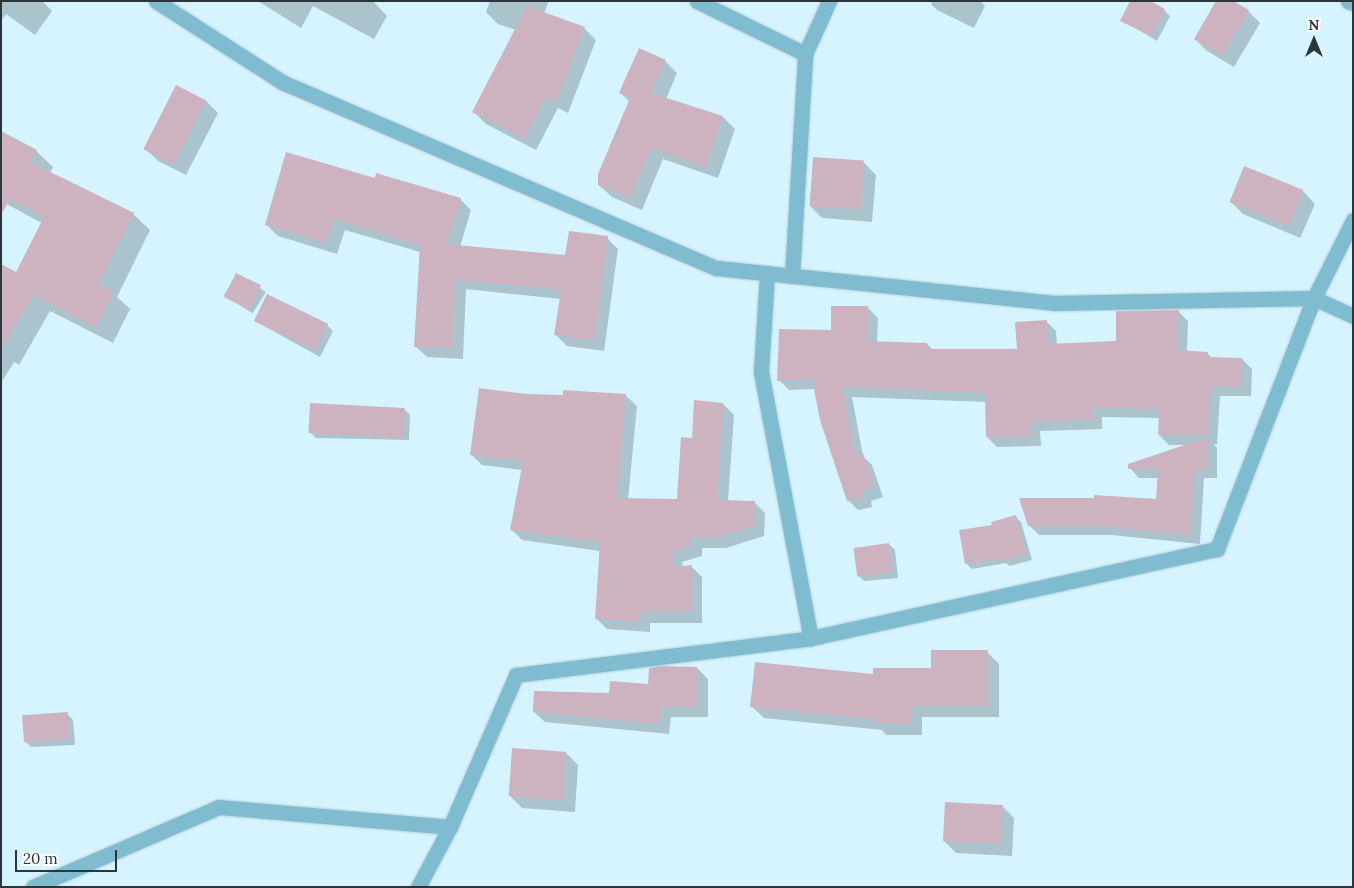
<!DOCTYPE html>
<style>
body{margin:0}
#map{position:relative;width:1354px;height:888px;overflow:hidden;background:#d6f4ff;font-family:Lora,serif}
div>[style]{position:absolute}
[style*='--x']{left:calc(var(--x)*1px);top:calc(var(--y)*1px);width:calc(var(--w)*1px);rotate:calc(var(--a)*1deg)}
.shadow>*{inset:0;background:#0003;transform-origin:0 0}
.building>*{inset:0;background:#cdb3c0;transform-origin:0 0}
.roads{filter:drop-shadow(0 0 1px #b4ced8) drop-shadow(0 0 1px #b4ced8)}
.minor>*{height:15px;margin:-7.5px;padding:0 7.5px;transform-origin:7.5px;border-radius:7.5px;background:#7fbcd0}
span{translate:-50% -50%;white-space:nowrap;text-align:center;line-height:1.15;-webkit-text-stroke:4px #fff;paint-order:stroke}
.frame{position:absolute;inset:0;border:2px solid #2a363a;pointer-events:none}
.north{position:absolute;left:1289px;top:15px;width:50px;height:50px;-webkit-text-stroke:4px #fff;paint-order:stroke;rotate:0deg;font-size:14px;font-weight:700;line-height:20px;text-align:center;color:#2a363a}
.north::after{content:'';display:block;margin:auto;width:18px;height:22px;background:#2a363a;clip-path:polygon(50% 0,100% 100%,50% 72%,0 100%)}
.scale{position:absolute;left:15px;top:850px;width:102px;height:22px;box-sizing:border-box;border:2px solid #2a363a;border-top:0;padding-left:6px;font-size:15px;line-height:18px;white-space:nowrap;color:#2a363a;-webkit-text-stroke:4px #fff;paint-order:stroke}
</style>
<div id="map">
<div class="shadow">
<div style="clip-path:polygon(1px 1px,42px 1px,52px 11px,35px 35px,6px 14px,1px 21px)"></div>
<div style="clip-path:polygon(258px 1px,373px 1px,387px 16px,374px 39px,313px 6px,301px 28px)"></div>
<div style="clip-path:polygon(490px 1px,549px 1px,544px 13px,584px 28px,596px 40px,568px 113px,558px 108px,536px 150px,486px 124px,474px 112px,516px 30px,498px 24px,486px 12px)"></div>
<div style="clip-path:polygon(933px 1px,980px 1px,985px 6px,974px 28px,937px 10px,931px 4px)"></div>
<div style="clip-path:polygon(1164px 10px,1170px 16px,1157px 41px,1122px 20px)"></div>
<div style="clip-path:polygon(1248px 11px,1260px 23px,1234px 67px,1207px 51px,1195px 39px)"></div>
<div style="clip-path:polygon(640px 50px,665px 61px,677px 73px,666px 99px,723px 117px,735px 129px,718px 178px,663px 159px,642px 210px,612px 197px,599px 185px,630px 102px,620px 92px)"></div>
<div style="clip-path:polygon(177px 87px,206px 101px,218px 113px,186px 175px,158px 161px,146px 149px)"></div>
<div style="clip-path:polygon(36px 151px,53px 167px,50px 173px,133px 214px,150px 230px,117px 297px,130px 309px,113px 343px,50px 311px,19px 365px,14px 362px,1px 383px,1px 265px,17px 274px,42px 223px,1px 201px)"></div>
<div style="clip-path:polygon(864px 163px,876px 175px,872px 222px,822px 218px,810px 206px)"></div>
<div style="clip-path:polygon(1245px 168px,1303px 191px,1315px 204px,1300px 238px,1243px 214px,1231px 202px)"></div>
<div style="clip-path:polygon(376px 180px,460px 199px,471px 210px,460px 247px,566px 257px,607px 238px,618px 249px,604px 351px,567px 346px,556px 335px,561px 299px,466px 289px,463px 359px,427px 357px,415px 346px,420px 252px,345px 230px,337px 254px,278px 236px,267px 225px)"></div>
<div style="left:237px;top:274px;width:34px;height:25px;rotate:32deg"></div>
<div style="clip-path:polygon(868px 308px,878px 318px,877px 342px,927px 344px,933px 350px,1018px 350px,1046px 321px,1056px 331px,1057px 345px,1117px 342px,1178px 311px,1188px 321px,1187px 352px,1207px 353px,1213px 359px,1242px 359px,1252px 369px,1251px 396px,1220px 396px,1217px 444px,1214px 444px,1217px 448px,1217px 478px,1204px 478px,1200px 544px,1111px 535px,1039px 535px,1029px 525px,1157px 501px,1159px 478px,1139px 478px,1130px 468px,1187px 445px,1169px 445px,1159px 435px,1160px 418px,1102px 417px,1102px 429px,1040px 431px,1041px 446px,997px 447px,987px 437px,986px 402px,852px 397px,863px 456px,872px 465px,883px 497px,871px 501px,872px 507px,858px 510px,848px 500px,815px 389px,789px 390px,779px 380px,832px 332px)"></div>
<div style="clip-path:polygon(255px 321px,327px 325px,333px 331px,320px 357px)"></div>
<div style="clip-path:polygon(526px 396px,626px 396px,637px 406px,628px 500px,678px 500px,694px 439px,723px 404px,734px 415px,728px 501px,754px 502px,765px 513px,764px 536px,726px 548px,702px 548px,702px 556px,682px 562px,683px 567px,691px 566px,702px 577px,702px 623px,650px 623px,650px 632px,607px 629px,596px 618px,600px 551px,522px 540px,511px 529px,522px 470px,482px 465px,471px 454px)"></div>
<div style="clip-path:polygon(404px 409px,410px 415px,409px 440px,316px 438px,310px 432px)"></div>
<div style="clip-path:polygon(1015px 516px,1021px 522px,1032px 560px,1009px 566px,1006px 563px,972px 569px,966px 563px,993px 526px)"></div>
<div style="clip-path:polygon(889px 544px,895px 550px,898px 578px,864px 581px,858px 575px)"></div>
<div style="clip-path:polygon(987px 652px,999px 664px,999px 717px,922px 717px,922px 735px,886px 735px,882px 730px,764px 718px,751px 706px,874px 676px,933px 670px)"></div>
<div style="clip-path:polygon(697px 668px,708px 679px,708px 717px,671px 717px,669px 734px,545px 722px,534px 712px,650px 686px)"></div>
<div style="clip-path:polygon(67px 714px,73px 720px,75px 745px,31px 747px,25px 741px)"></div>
<div style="clip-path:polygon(566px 753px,578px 765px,575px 812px,522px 808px,510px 796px)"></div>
<div style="clip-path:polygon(1002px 806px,1014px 818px,1012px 856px,956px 853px,944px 841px)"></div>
</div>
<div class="building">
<div style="clip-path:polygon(1130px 1px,1150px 1px,1165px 9px,1151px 36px,1120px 21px)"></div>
<div style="clip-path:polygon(1216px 1px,1233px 1px,1249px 10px,1222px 56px,1194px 39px)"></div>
<div style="clip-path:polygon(527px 6px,585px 27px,556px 102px,546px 97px,524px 139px,472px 112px)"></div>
<div style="clip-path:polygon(639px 48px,666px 60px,651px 93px,723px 116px,706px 167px,651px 148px,630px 198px,598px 185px,598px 174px,630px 98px,619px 93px)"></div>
<div style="left:176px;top:85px;width:34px;height:72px;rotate:27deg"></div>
<div style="clip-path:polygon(1px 131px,37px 150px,30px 162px,134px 213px,98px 284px,114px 292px,96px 327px,33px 295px,1px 350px,1px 264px,16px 272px,44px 217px,10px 199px,1px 215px)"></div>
<div style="clip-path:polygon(286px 152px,375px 178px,376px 173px,461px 198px,446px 244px,565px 255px,569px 231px,608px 236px,594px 340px,554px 335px,561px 290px,456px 279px,452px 348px,414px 347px,420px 245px,333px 219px,326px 243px,265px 225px)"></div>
<div style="left:813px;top:157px;width:51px;height:49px;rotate:4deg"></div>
<div style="left:1244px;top:166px;width:64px;height:39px;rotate:22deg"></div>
<div style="left:236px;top:273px;width:28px;height:27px;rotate:26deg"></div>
<div style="left:267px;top:294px;width:68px;height:30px;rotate:26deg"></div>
<div style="clip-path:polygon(831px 306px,868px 306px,867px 341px,927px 343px,927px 349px,1017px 349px,1015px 322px,1047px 320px,1048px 344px,1116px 341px,1116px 311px,1179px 310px,1177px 350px,1208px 352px,1208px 357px,1242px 358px,1242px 387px,1211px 386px,1208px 435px,1158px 435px,1159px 409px,1092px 408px,1093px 419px,1031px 422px,1031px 437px,986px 437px,985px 393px,843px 387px,855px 456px,863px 453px,874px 487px,862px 491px,863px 497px,847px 501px,820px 420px,812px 379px,777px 381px,779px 329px,831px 330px)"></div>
<div style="clip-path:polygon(479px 388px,527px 394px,563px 395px,563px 390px,626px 394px,617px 498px,677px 499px,681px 437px,692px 438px,694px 400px,723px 403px,717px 500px,755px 501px,754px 526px,715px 538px,692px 537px,692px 545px,672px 552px,675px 567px,692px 565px,692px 612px,640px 612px,639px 622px,595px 619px,600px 542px,510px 530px,523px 461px,470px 455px)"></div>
<div style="left:310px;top:403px;width:95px;height:30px;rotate:3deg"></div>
<div style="clip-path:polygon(1208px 437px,1208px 469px,1195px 469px,1190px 535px,1101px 526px,1028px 526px,1019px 498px,1094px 498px,1094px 495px,1156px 499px,1158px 469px,1128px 469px,1128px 464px)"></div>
<div style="clip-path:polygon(1016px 515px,1027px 554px,1002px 561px,1001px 558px,965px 564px,959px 530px,992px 525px,991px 522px)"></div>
<div style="left:889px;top:543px;width:29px;height:36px;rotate:82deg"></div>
<div style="clip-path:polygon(931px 650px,988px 650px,988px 706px,911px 706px,911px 724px,873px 723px,873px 719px,750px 707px,755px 662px,873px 674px,873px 668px,931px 668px)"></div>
<div style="clip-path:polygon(659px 666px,697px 667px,697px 707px,661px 706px,659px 724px,533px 712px,534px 691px,609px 693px,610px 681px,648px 684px,649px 668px)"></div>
<div style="left:68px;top:712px;width:27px;height:46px;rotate:86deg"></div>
<div style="left:512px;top:748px;width:54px;height:48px;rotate:4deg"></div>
<div style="left:945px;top:802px;width:58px;height:39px;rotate:3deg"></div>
</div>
<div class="roads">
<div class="minor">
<div style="--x:156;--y:1;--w:150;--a:32.7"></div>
<div style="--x:282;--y:82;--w:473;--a:23.2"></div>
<div style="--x:717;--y:268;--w:339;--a:5.9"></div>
<div style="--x:1054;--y:303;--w:260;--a:-1.1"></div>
<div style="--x:1314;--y:298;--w:43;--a:24.8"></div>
<div style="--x:697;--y:1;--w:120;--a:26.1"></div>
<div style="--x:1348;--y:1;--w:5;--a:22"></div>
<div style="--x:767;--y:273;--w:99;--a:93.5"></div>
<div style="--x:761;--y:372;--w:271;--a:79.4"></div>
<div style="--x:792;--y:276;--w:222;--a:-86.6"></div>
<div style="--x:805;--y:54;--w:58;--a:-65.6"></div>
<div style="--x:33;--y:887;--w:202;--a:-23.3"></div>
<div style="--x:219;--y:807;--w:232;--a:4.9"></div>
<div style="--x:450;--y:827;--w:166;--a:-66.5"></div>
<div style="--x:516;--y:675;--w:297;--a:-7.1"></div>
<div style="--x:811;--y:638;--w:416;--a:-12.4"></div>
<div style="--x:1217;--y:549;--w:269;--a:-68.9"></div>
<div style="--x:1314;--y:298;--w:87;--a:-63.4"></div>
<div style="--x:418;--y:887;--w:68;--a:-61.9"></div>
</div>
</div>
<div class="frame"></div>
<div class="north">N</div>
<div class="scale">20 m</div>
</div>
